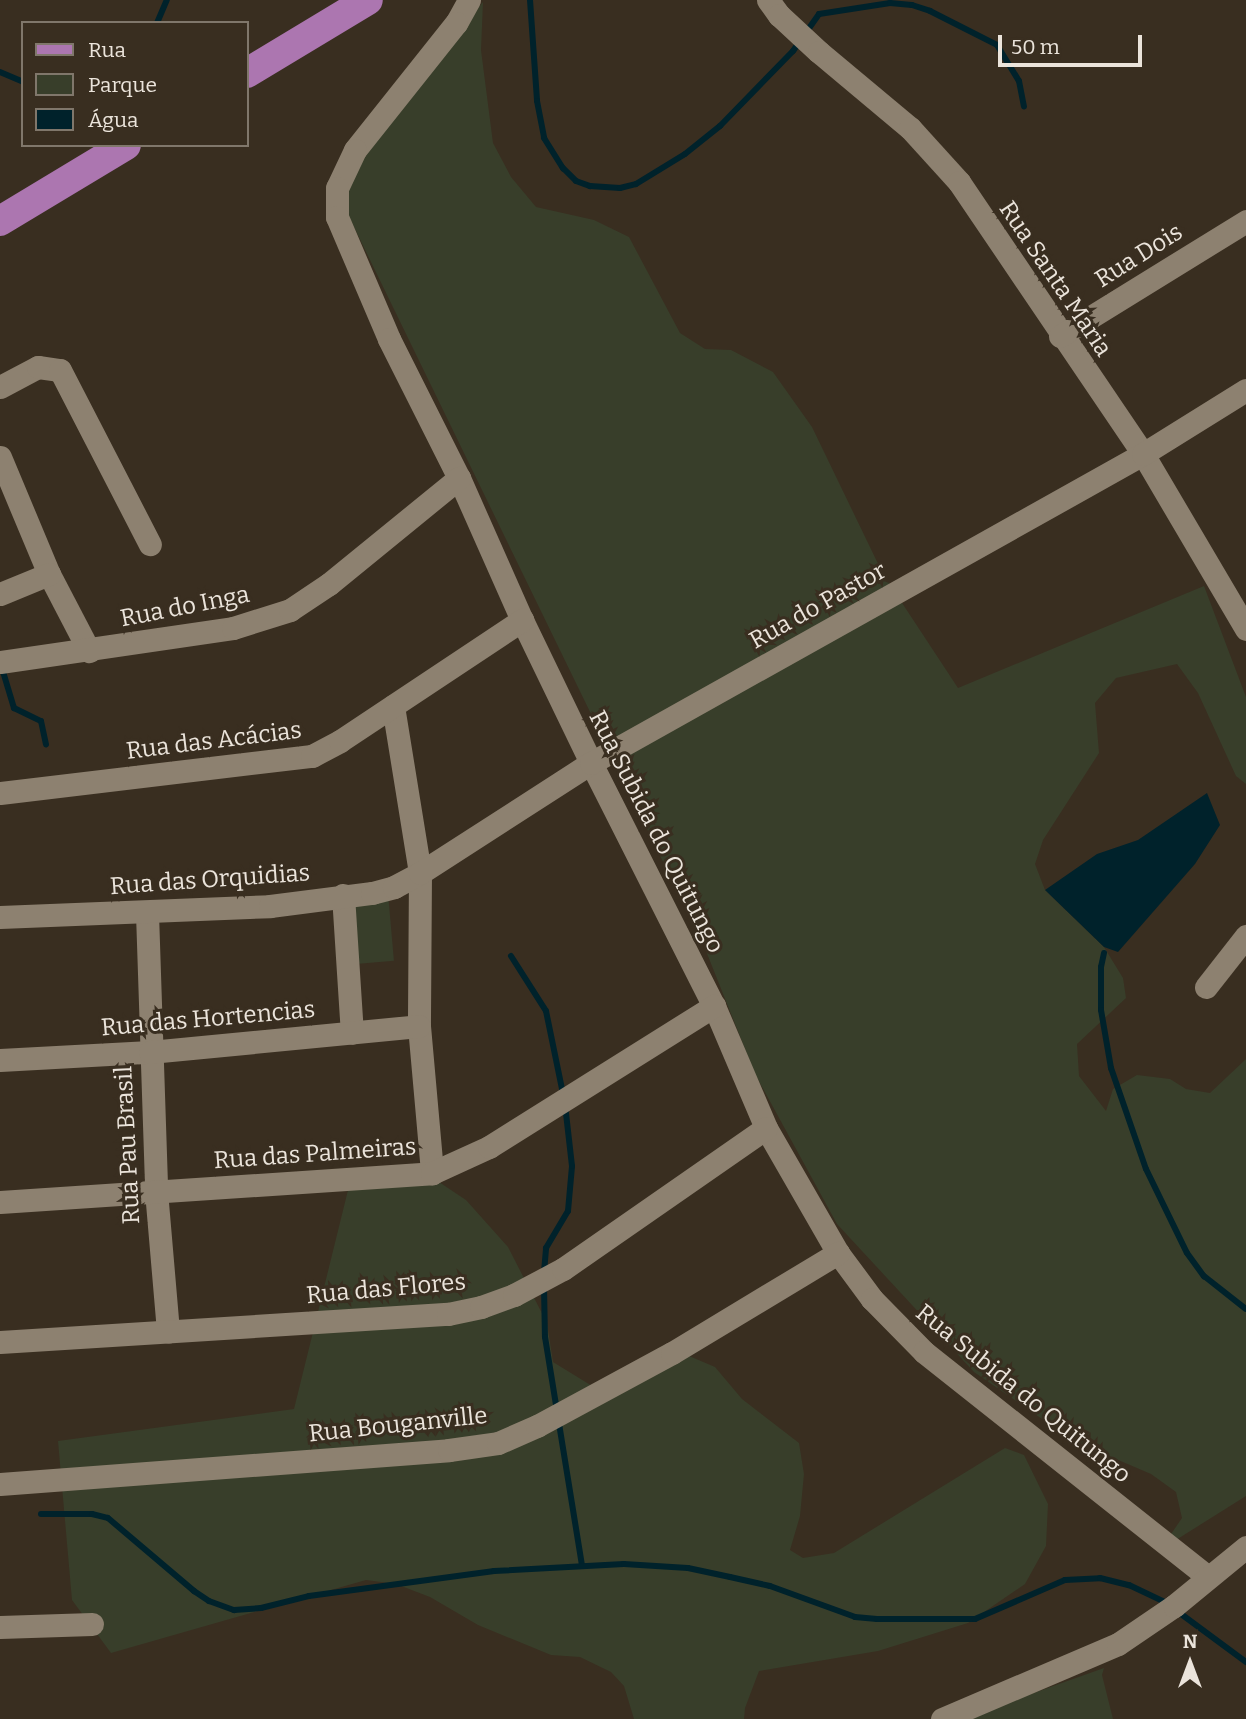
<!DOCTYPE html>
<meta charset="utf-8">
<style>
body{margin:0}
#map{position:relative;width:1246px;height:1719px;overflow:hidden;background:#392e20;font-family:Bitter,serif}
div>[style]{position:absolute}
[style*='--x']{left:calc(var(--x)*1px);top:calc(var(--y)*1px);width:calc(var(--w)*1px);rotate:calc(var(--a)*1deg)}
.green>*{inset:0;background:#383e2a;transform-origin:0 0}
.water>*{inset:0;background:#00222b}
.stream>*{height:6px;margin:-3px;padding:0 3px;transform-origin:3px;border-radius:3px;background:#00222b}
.minor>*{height:23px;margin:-11.5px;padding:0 11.5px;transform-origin:11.5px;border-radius:11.5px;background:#8d8170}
.major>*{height:30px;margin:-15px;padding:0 15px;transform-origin:15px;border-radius:15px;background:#ac76b0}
span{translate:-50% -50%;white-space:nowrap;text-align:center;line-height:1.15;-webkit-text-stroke:6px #392e20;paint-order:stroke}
.street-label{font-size:24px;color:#ebe4db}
.legend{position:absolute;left:21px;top:21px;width:228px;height:126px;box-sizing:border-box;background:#392e20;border:2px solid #80776b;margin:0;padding:9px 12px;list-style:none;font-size:21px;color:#ebe4db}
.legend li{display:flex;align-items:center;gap:14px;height:35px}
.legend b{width:35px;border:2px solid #80776b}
.north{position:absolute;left:1155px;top:1628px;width:70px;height:70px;-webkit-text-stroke:5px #392e20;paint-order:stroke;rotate:0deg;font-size:19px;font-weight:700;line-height:28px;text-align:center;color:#ebe4db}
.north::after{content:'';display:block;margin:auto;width:24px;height:32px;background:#ebe4db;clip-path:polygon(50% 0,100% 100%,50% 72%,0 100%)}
.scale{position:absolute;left:998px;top:35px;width:144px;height:32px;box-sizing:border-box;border:4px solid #ebe4db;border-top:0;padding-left:9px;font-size:21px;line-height:24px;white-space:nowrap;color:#ebe4db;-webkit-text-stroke:5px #392e20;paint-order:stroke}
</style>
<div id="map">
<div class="green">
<div style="clip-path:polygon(483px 2px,481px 50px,493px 143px,511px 177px,536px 207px,594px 220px,629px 237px,680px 333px,705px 349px,731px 350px,773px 372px,812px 427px,883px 574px,958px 688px,1204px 586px,1246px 697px,1246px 784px,1236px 776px,1198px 693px,1177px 664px,1116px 678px,1095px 703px,1099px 753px,1043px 840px,1035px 864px,1045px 890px,1104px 947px,1123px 978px,1126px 998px,1077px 1044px,1079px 1076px,1106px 1111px,1113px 1089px,1137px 1075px,1170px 1079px,1186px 1089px,1210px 1093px,1246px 1059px,1246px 1496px,1160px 1550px,1182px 1518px,1176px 1492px,1151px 1474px,1074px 1441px,974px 1372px,837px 1224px,755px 1074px,704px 946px,334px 186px)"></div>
<div style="left:388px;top:893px;width:68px;height:38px;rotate:85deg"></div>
<div style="clip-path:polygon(351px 1178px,436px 1180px,466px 1200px,508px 1247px,547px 1323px,553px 1362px,597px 1389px,668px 1347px,715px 1367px,742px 1399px,799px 1443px,804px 1474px,800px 1516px,790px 1550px,803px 1558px,834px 1553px,1005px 1448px,1024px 1455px,1048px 1504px,1046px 1546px,1025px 1584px,968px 1623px,878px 1651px,759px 1671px,745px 1708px,744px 1719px,634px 1719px,624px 1686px,611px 1672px,580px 1657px,551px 1655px,478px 1625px,430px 1597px,396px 1584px,366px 1580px,111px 1653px,72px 1600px,58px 1441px,294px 1409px)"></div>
<div style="clip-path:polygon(1104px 1668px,1102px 1675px,1113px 1719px,960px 1719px)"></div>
</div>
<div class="water">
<div style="clip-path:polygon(1207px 793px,1220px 825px,1195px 864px,1118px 952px,1104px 947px,1045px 890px,1097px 854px,1138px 840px)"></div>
</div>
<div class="stream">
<div style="--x:530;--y:0;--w:101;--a:86"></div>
<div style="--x:537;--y:101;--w:38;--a:79"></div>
<div style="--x:544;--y:138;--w:36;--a:58"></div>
<div style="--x:563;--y:168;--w:18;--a:45"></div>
<div style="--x:576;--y:181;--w:15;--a:20"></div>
<div style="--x:590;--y:186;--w:30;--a:4"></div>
<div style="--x:620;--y:188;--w:16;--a:-14"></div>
<div style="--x:636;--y:184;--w:57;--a:-31.5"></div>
<div style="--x:685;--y:154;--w:45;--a:-38.7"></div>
<div style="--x:720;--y:126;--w:105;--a:-45.8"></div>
<div style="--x:793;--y:51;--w:45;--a:-54.9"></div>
<div style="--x:819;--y:14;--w:72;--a:-8.8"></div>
<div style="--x:890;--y:3;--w:22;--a:5"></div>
<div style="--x:912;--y:5;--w:19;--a:18"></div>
<div style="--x:930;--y:11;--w:75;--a:26.9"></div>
<div style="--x:997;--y:45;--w:42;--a:58.6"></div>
<div style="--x:1019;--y:81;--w:26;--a:79"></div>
<div style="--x:157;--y:23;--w:25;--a:-67"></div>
<div style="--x:0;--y:72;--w:25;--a:23"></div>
<div style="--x:1;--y:665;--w:45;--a:73.2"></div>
<div style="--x:14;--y:708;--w:30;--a:26"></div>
<div style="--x:41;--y:721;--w:24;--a:78"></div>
<div style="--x:1104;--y:953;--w:14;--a:102"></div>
<div style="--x:1101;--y:967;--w:43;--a:90"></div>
<div style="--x:1101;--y:1010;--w:59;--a:80.2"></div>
<div style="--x:1111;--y:1068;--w:107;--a:70.9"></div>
<div style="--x:1146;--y:1169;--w:93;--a:64"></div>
<div style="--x:1187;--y:1253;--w:29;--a:54"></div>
<div style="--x:1204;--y:1276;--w:53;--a:38.2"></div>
<div style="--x:511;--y:956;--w:65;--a:57.5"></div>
<div style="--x:546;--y:1011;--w:85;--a:78.4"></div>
<div style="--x:544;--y:1272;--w:24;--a:-85"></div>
<div style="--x:546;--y:1248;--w:43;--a:-59.3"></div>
<div style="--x:568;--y:1211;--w:45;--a:-84.9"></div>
<div style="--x:572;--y:1166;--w:61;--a:-96.5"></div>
<div style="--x:544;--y:1287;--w:50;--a:88.9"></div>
<div style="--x:545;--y:1337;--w:231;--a:80.8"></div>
<div style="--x:41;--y:1514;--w:51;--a:0"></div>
<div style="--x:92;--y:1514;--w:16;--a:14"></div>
<div style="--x:108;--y:1518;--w:113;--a:40.3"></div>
<div style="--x:194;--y:1591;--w:18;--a:34"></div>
<div style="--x:209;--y:1601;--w:27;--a:20"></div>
<div style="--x:234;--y:1610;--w:27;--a:-4"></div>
<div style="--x:261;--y:1608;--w:49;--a:-14"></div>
<div style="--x:309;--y:1596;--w:187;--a:-7.7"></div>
<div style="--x:494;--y:1571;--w:130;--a:-3.1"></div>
<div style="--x:624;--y:1564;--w:64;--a:3.6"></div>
<div style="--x:688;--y:1568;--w:43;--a:12.1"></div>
<div style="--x:730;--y:1577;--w:41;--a:12.7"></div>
<div style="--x:770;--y:1586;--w:90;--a:20"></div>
<div style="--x:855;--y:1617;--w:22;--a:5"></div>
<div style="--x:877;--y:1619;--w:98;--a:0"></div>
<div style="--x:975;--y:1619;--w:98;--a:-23.4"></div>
<div style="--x:1065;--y:1580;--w:35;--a:-3"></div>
<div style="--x:1100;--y:1578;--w:30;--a:14"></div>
<div style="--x:1129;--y:1585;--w:44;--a:25.4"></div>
<div style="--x:1177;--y:1611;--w:86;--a:36.5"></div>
</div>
<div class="minor">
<div style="--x:469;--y:0;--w:26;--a:119"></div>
<div style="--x:456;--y:23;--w:162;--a:128.5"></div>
<div style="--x:355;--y:150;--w:42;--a:115.3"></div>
<div style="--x:337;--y:188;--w:29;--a:90"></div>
<div style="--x:337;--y:217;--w:133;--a:66.9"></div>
<div style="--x:389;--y:339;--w:156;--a:63.3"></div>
<div style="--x:459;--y:478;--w:155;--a:66.1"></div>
<div style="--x:522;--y:620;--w:159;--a:64.2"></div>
<div style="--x:591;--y:763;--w:272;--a:63.2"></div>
<div style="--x:714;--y:1006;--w:133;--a:66.9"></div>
<div style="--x:766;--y:1128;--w:144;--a:60.1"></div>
<div style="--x:838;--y:1253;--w:57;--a:53.5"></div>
<div style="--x:872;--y:1299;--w:74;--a:45.5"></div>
<div style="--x:924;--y:1352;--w:362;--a:38.4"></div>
<div style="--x:768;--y:0;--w:19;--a:54"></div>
<div style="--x:779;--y:15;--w:54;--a:42.8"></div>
<div style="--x:819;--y:52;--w:119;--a:39.9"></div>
<div style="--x:910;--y:128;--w:73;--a:47.8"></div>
<div style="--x:959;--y:182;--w:328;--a:55.9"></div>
<div style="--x:1143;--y:454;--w:203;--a:59.5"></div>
<div style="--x:1060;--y:336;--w:219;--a:-31.7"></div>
<div style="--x:0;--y:387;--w:43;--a:-27.8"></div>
<div style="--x:38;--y:367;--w:22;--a:8"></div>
<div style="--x:60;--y:370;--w:196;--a:62.7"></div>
<div style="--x:0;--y:457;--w:127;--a:67.3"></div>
<div style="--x:49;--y:574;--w:87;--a:62.5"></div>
<div style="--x:0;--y:594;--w:53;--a:-22.2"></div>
<div style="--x:0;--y:662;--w:235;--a:-8.3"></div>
<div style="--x:233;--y:628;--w:60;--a:-17.5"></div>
<div style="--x:290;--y:610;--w:47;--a:-33.7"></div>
<div style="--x:329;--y:584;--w:168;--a:-39.2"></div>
<div style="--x:393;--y:706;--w:169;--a:80.8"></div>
<div style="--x:420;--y:873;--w:153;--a:90.4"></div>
<div style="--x:419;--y:1026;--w:148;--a:84.9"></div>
<div style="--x:0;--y:793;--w:314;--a:-6.8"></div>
<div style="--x:312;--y:756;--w:32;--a:-28"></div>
<div style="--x:340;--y:741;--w:219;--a:-33.6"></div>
<div style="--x:343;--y:895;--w:138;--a:86.3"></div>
<div style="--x:147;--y:913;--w:278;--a:88.1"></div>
<div style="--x:156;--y:1191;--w:141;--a:85.1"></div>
<div style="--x:0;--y:917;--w:270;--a:-2.3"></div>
<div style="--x:270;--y:906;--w:103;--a:-7.3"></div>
<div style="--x:372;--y:893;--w:23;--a:-15"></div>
<div style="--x:394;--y:887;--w:30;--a:-28"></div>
<div style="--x:420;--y:873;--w:203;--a:-32.8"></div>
<div style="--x:591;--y:763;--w:633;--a:-29.24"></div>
<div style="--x:1143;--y:454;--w:121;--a:-31.9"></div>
<div style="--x:1206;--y:987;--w:65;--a:-51.9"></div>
<div style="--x:0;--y:1060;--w:150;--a:-3.1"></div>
<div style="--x:150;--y:1052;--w:270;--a:-5.5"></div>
<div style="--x:0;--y:1202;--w:433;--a:-3.8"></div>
<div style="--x:432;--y:1173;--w:63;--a:-24.5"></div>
<div style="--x:489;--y:1147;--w:266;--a:-32.1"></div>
<div style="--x:0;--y:1342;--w:449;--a:-3.6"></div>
<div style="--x:448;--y:1314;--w:34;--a:-12"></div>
<div style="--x:481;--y:1307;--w:35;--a:-20"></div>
<div style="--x:514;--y:1295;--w:55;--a:-28"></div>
<div style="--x:563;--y:1269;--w:247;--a:-34.8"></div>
<div style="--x:0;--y:1484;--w:450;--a:-4.3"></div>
<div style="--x:449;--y:1450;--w:49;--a:-8.1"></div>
<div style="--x:498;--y:1443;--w:43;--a:-23.6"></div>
<div style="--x:537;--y:1426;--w:153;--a:-28.4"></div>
<div style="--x:672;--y:1353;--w:194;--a:-31.1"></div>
<div style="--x:0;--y:1627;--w:92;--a:-1.9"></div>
<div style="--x:942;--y:1719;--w:191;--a:-23.1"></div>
<div style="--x:1118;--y:1644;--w:68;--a:-34.2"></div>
<div style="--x:1174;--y:1606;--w:93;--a:-39.3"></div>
</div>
<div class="major">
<div style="--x:247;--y:73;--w:141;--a:-31.1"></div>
<div style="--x:0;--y:221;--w:147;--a:-31.1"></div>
</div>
<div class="street-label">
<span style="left:1139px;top:256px;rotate:-32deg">Rua Dois</span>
<span style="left:1055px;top:279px;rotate:56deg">Rua Santa Maria</span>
<span style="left:818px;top:606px;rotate:-29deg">Rua do Pastor</span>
<span style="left:185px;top:607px;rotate:-11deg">Rua do Inga</span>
<span style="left:214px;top:741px;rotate:-7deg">Rua das Acácias</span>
<span style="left:656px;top:832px;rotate:63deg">Rua Subida do Quitungo</span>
<span style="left:210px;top:880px;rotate:-4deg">Rua das Orquidias</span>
<span style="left:208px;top:1019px;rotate:-5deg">Rua das Hortencias</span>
<span style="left:128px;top:1145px;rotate:-93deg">Rua Pau Brasil</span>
<span style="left:315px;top:1154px;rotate:-4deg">Rua das Palmeiras</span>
<span style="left:386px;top:1289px;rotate:-5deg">Rua das Flores</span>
<span style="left:1023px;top:1394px;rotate:39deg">Rua Subida do Quitungo</span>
<span style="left:398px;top:1425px;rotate:-6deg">Rua Bouganville</span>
</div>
<ul class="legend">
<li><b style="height:9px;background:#ac76b0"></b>Rua</li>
<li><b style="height:19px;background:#383e2a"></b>Parque</li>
<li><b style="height:19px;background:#00222b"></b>Água</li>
</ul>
<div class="north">N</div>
<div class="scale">50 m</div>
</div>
